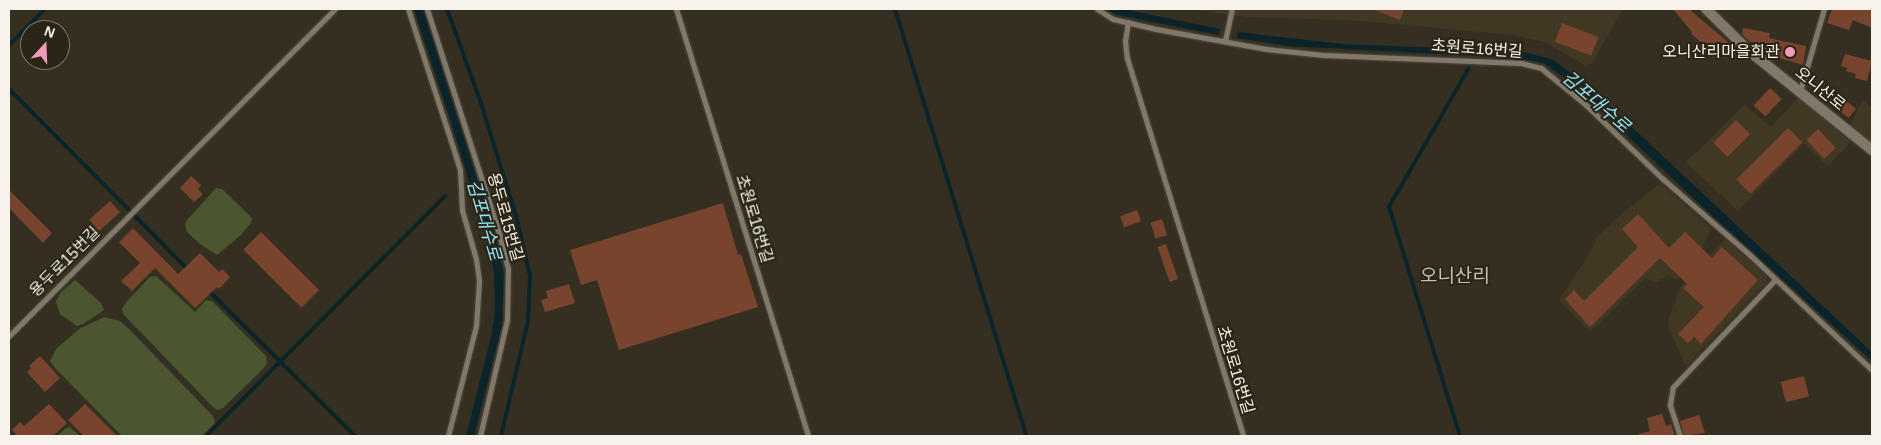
<!DOCTYPE html>
<meta charset="utf-8">
<style>
body{margin:0}
#map{position:relative;width:1881px;height:445px;overflow:hidden;background:#352f21;font-family:Helvetica,"Noto Sans KR",sans-serif}
div>[style]{position:absolute}
[style*='--x']{left:calc(var(--x)*1px);top:calc(var(--y)*1px);width:calc(var(--w)*1px);rotate:calc(var(--a)*1deg)}
.built>*{inset:0;background:#413824}
.green>*{inset:0;background:#4b5530}
.water>*{inset:0;background:#0b242a}
.stream>*{height:4px;margin:-2px;padding:0 2px;transform-origin:2px;border-radius:2px;background:#0b242a}
.building>*{inset:0;background:#79442d;transform-origin:0 0}
.roads{filter:drop-shadow(0 0 1px #514c40) drop-shadow(0 0 1px #514c40)}
.service>*{height:5px;margin:-2.5px;padding:0 2.5px;transform-origin:2.5px;border-radius:2.5px;background:#80796a}
.minor>*{height:10px;margin:-5px;padding:0 5px;transform-origin:5px;border-radius:5px;background:#80796a}
.dots>*{width:14px;height:14px;translate:-50% -50%;box-sizing:border-box;border:2px solid #2b2517;border-radius:50%}
span{translate:-50% -50%;white-space:nowrap;text-align:center;line-height:1.15;-webkit-text-stroke:4px #2b2517;paint-order:stroke}
.street-label{font-size:16px;color:#f7f2ea}
.poi-label{font-size:16px;color:#f7f2ea}
.right{translate:-100% -50%;text-align:right}
.water-label{font-size:18px;color:#8fe6fb;font-style:italic}
.quarter-label{font-size:19px;color:#c7bfae}
.frame{position:absolute;inset:0;border:10px solid #f7f2ea;pointer-events:none}
.north{position:absolute;left:20px;top:20px;width:50px;height:50px;box-sizing:border-box;background:#2b2517;border:1px solid #7d776b;border-radius:50%;rotate:20deg;font-size:14px;font-weight:700;line-height:20px;text-align:center;color:#f7f2ea}
.north::after{content:'';display:block;margin:auto;width:18px;height:22px;background:#ef9ab8;clip-path:polygon(50% 0,100% 100%,50% 72%,0 100%)}
</style>
<div id="map">
<div class="built">
<div style="clip-path:polygon(1188px 9px,1623px 9px,1592px 63px,1586px 66px,1545px 42px,1512px 35px,1363px 21px,1246px 17px)"></div>
<div style="clip-path:polygon(1799px 97px,1851px 142px,1829px 165px,1823px 162px,1804px 144px,1738px 211px,1686px 162px,1745px 105px,1771px 127px)"></div>
<div style="clip-path:polygon(1863px 100px,1872px 108px,1872px 143px,1850px 125px)"></div>
<div style="clip-path:polygon(1658px 185px,1664px 187px,1711px 228px,1700px 254px,1677px 279px,1668px 276px,1656px 282px,1645px 278px,1592px 330px,1587px 329px,1559px 300px,1593px 248px,1597px 237px,1618px 217px)"></div>
<div style="clip-path:polygon(1725px 239px,1766px 275px,1768px 281px,1686px 366px,1668px 327px,1669px 317px,1680px 287px)"></div>
</div>
<div class="green">
<div style="clip-path:polygon(216px 188px,222px 189px,252px 218px,251px 223px,241px 235px,217px 255px,200px 244px,187px 232px,185px 225px,187px 220px)"></div>
<div style="clip-path:polygon(156px 276px,195px 312px,206px 300px,212px 301px,266px 356px,267px 363px,263px 369px,223px 408px,217px 410px,212px 406px,124px 315px,122px 309px,127px 301px,150px 277px)"></div>
<div style="clip-path:polygon(75px 280px,101px 303px,104px 310px,83px 324px,77px 326px,60px 314px,56px 302px,60px 293px)"></div>
<div style="clip-path:polygon(104px 317px,120px 321px,129px 329px,213px 416px,215px 423px,202px 436px,122px 436px,55px 368px,50px 361px,56px 349px,79px 329px)"></div>
<div style="clip-path:polygon(70px 427px,80px 436px,57px 436px,66px 428px)"></div>
</div>
<div class="water">
<div style="clip-path:polygon(414px 9px,423px 9px,497px 242px,504px 274px,502px 325px,474px 436px,466px 436px,492px 333px,495px 312px,494px 272px,487px 241px,455px 135px)"></div>
<div style="clip-path:polygon(1104px 9px,1123px 9px,1220px 29px,1219px 35px,1118px 15px)"></div>
<div style="clip-path:polygon(1238px 32px,1343px 44px,1520px 51px,1554px 60px,1589px 87px,1872px 352px,1872px 361px,1706px 210px,1572px 83px,1544px 63px,1515px 58px,1288px 46px,1237px 38px)"></div>
</div>
<div class="stream">
<div style="--x:447;--y:9;--w:100;--a:70.1"></div>
<div style="--x:481;--y:103;--w:118;--a:72.8"></div>
<div style="--x:516;--y:216;--w:61;--a:76.7"></div>
<div style="--x:530;--y:275;--w:46;--a:92.5"></div>
<div style="--x:528;--y:321;--w:118;--a:103.2"></div>
<div style="--x:895;--y:9;--w:447;--a:72.9"></div>
<div style="--x:9;--y:45;--w:51;--a:-45"></div>
<div style="--x:9;--y:89;--w:172;--a:45.2"></div>
<div style="--x:135;--y:216;--w:76;--a:45.5"></div>
<div style="--x:209;--y:291;--w:206;--a:44.8"></div>
<div style="--x:206;--y:436;--w:339;--a:-45.1"></div>
<div style="--x:1460;--y:436;--w:240;--a:-107.2"></div>
<div style="--x:1389;--y:207;--w:160;--a:-60.1"></div>
</div>
<div class="building">
<div style="clip-path:polygon(1372px 9px,1404px 9px,1400px 20px)"></div>
<div style="clip-path:polygon(1673px 9px,1689px 9px,1729px 43px,1718px 56px,1691px 34px,1692px 32px)"></div>
<div style="clip-path:polygon(1832px 9px,1872px 9px,1872px 28px,1853px 20px,1849px 30px,1827px 23px)"></div>
<div style="left:1562px;top:23px;width:39px;height:20px;rotate:21deg"></div>
<div style="clip-path:polygon(1743px 28px,1770px 33px,1769px 38px,1806px 46px,1803px 65px,1762px 53px,1753px 45px,1754px 42px,1750px 42px,1742px 34px)"></div>
<div style="clip-path:polygon(1845px 54px,1872px 61px,1867px 81px,1855px 78px,1856px 74px,1846px 71px,1847px 68px,1841px 66px)"></div>
<div style="left:1770px;top:88px;width:16px;height:24px;rotate:43deg"></div>
<div style="left:1843px;top:98px;width:17px;height:12px;rotate:40deg"></div>
<div style="left:1736px;top:120px;width:20px;height:32px;rotate:45deg"></div>
<div style="left:1788px;top:128px;width:20px;height:73px;rotate:45deg"></div>
<div style="left:1818px;top:129px;width:26px;height:16px;rotate:47deg"></div>
<div style="clip-path:polygon(191px 176px,201px 185px,198px 189px,203px 194px,194px 202px,180px 188px)"></div>
<div style="clip-path:polygon(9px 190px,52px 233px,43px 243px,9px 208px)"></div>
<div style="left:110px;top:201px;width:15px;height:28px;rotate:48deg"></div>
<div style="clip-path:polygon(723px 203px,738px 255px,741px 254px,758px 307px,619px 350px,597px 280px,581px 285px,570px 250px)"></div>
<div style="left:1137px;top:210px;width:12px;height:18px;rotate:70deg"></div>
<div style="clip-path:polygon(1638px 214px,1669px 248px,1685px 232px,1712px 258px,1722px 247px,1758px 280px,1701px 344px,1694px 337px,1688px 343px,1678px 334px,1704px 307px,1683px 288px,1687px 284px,1660px 258px,1590px 327px,1565px 299px,1574px 290px,1584px 301px,1638px 247px,1622px 229px)"></div>
<div style="left:1162px;top:219px;width:17px;height:12px;rotate:73deg"></div>
<div style="clip-path:polygon(133px 228px,178px 274px,200px 253px,219px 272px,222px 269px,230px 277px,219px 289px,217px 287px,195px 308px,155px 268px,132px 291px,121px 281px,140px 263px,119px 242px)"></div>
<div style="left:261px;top:232px;width:82px;height:25px;rotate:45deg"></div>
<div style="left:1166px;top:244px;width:37px;height:9px;rotate:71deg"></div>
<div style="clip-path:polygon(569px 284px,575px 303px,545px 312px,541px 300px,548px 298px,546px 291px)"></div>
<div style="clip-path:polygon(40px 356px,60px 378px,45px 392px,27px 372px,31px 368px,29px 366px)"></div>
<div style="left:1804px;top:376px;width:21px;height:24px;rotate:76deg"></div>
<div style="clip-path:polygon(49px 404px,67px 423px,53px 436px,13px 436px,16px 434px,12px 430px,20px 422px,24px 426px)"></div>
<div style="clip-path:polygon(85px 404px,117px 436px,84px 436px,68px 420px)"></div>
<div style="clip-path:polygon(1662px 414px,1666px 426px,1671px 424px,1675px 436px,1640px 436px,1639px 434px,1650px 431px,1647px 418px)"></div>
<div style="clip-path:polygon(1699px 415px,1705px 433px,1684px 436px,1680px 421px)"></div>
</div>
<div class="roads">
<div class="service">
<div style="--x:408;--y:9;--w:156;--a:72"></div>
<div style="--x:456;--y:157;--w:14;--a:73"></div>
<div style="--x:460;--y:170;--w:40;--a:87.1"></div>
<div style="--x:462;--y:210;--w:51;--a:74.1"></div>
<div style="--x:476;--y:259;--w:22;--a:82"></div>
<div style="--x:479;--y:281;--w:45;--a:93.8"></div>
<div style="--x:476;--y:326;--w:114;--a:104.3"></div>
<div style="--x:427;--y:9;--w:239;--a:72.2"></div>
<div style="--x:500;--y:237;--w:33;--a:76"></div>
<div style="--x:508;--y:269;--w:51;--a:91.1"></div>
<div style="--x:507;--y:320;--w:119;--a:103.1"></div>
<div style="--x:676;--y:9;--w:447;--a:72.8"></div>
<div style="--x:1097;--y:9;--w:19;--a:32"></div>
<div style="--x:1113;--y:19;--w:44;--a:13.1"></div>
<div style="--x:1156;--y:29;--w:112;--a:10.3"></div>
<div style="--x:1266;--y:49;--w:58;--a:5.9"></div>
<div style="--x:1324;--y:55;--w:197;--a:2.3"></div>
<div style="--x:1521;--y:63;--w:21;--a:14"></div>
<div style="--x:1541;--y:68;--w:58;--a:39.4"></div>
<div style="--x:1586;--y:105;--w:107;--a:43.9"></div>
<div style="--x:1663;--y:179;--w:117;--a:41.2"></div>
<div style="--x:1751;--y:256;--w:166;--a:43.3"></div>
<div style="--x:1128;--y:22;--w:18;--a:99"></div>
<div style="--x:1125;--y:40;--w:18;--a:84"></div>
<div style="--x:1127;--y:58;--w:395;--a:72.9"></div>
<div style="--x:1225;--y:41;--w:33;--a:-78"></div>
<div style="--x:1800;--y:91;--w:85;--a:-73.7"></div>
<div style="--x:9;--y:336;--w:462;--a:-45.1"></div>
<div style="--x:1680;--y:436;--w:33;--a:-108"></div>
<div style="--x:1670;--y:405;--w:18;--a:-81"></div>
<div style="--x:1673;--y:387;--w:148;--a:-46.4"></div>
</div>
<div class="minor">
<div style="--x:1706;--y:9;--w:59;--a:44.3"></div>
<div style="--x:1748;--y:50;--w:159;--a:38.9"></div>
</div>
</div>
<div class="dots">
<div style="left:1790px;top:52px;background:#ef9ab8"></div>
</div>
<div class="street-label">
<span style="left:1477px;top:49px;rotate:4deg">초원로16번길</span>
<span style="left:1820px;top:89px;rotate:39deg">오니산로</span>
<span style="left:505px;top:217px;rotate:74deg">용두로15번길</span>
<span style="left:754px;top:219px;rotate:73deg">초원로16번길</span>
<span style="left:65px;top:262px;rotate:-45deg">용두로15번길</span>
<span style="left:1235px;top:370px;rotate:73deg">초원로16번길</span>
</div>
<div class="poi-label">
<span class="right" style="left:1780px;top:52px">오니산리마을회관</span>
</div>
<div class="water-label">
<span style="left:1596px;top:102px;rotate:41deg">김포대수로</span>
<span style="left:484px;top:220px;rotate:74deg">김포대수로</span>
</div>
<div class="quarter-label">
<span style="left:1455px;top:276px">오니산리</span>
</div>
<div class="frame"></div>
<div class="north">N</div>
</div>
